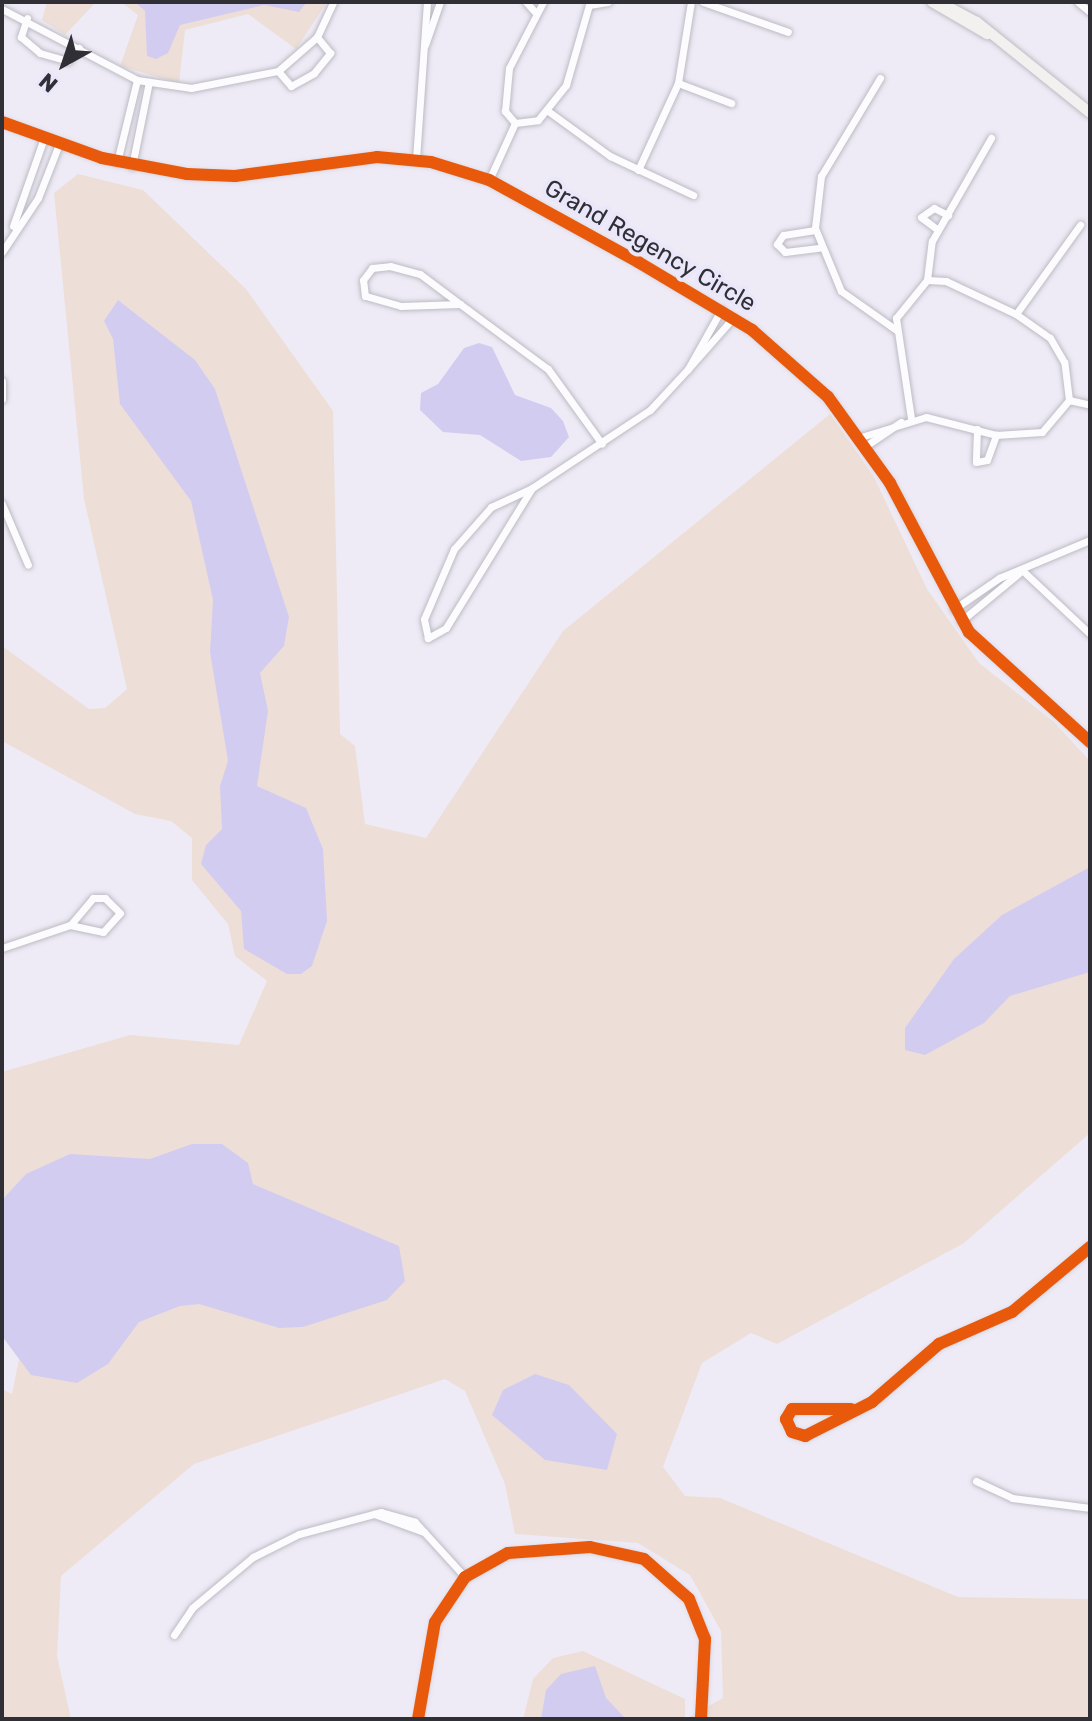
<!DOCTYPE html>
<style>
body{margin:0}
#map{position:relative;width:1092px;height:1721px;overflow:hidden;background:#eeebf6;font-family:Rubik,sans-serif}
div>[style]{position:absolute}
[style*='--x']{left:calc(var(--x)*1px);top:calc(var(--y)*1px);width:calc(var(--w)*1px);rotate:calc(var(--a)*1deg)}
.green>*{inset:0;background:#eddfd7}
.water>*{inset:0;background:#d3ccf1}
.roads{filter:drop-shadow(0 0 2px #bdbbc3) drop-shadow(0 0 2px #bdbbc3)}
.street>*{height:7px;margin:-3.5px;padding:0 3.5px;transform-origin:3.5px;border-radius:3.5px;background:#fcfcfe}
.secondary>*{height:10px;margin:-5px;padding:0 5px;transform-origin:5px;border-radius:5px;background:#f3f1f0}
.cycleway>*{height:12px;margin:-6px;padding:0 6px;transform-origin:6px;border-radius:6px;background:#e8590c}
span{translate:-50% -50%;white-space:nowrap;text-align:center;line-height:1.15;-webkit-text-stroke:8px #ebe7fb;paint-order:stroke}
.street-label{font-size:24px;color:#302f36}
.frame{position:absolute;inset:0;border:4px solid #302f36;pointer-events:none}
.north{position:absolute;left:24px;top:24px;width:80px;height:80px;-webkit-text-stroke:6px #ebe7fb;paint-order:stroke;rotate:220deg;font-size:22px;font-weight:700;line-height:32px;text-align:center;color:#302f36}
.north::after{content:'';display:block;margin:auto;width:28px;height:36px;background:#302f36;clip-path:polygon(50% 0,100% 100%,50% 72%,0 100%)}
</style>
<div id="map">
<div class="green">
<div style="clip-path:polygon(47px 2px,96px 2px,65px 35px,42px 20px)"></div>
<div style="clip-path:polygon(121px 2px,327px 2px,296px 49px,248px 14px,185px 30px,179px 83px,120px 66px,138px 15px)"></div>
<div style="clip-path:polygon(78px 174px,143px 190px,246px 289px,333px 411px,340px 734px,355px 746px,365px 824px,426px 838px,563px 631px,830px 414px,874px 477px,927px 589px,979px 663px,1054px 722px,1090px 761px,1090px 1133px,964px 1243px,777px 1344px,751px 1333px,702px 1363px,663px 1467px,685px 1496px,720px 1498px,958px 1597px,1090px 1599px,1090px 1719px,523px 1719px,533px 1679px,553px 1658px,583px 1651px,685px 1699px,685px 1719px,723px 1698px,721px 1631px,690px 1575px,638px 1543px,515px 1534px,505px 1484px,465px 1391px,445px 1379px,194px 1464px,61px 1576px,57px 1656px,71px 1719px,2px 1719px,2px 1389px,12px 1394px,19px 1359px,2px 1336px,2px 1072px,130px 1035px,239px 1045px,267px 981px,235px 956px,228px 924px,192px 880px,192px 838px,171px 821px,135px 814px,2px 741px,2px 646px,89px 709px,105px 708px,127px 689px,84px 499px,54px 193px)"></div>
</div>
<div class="water">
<div style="clip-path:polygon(135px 2px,306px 2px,306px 3px,299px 12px,264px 5px,180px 25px,168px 53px,156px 59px,147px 56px,145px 11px)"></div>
<div style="clip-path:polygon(118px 300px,195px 360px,215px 389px,289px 617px,284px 646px,260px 673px,268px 711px,257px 786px,306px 808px,323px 849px,327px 921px,312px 966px,301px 974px,287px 974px,244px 949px,241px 911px,201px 864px,206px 845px,222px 829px,220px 786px,228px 761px,210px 652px,213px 600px,191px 501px,120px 404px,113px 339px,104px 321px)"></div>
<div style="clip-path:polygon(479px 343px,492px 347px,515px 395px,551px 408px,563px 421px,569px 437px,551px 457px,521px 461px,480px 435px,443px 432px,420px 410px,421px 393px,438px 384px,464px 348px)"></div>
<div style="clip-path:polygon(1090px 867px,1090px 972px,1010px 996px,984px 1023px,925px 1055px,905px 1050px,905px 1028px,954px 959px,1002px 915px)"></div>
<div style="clip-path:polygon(192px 1144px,222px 1144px,248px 1163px,253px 1184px,399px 1246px,405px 1281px,387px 1300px,303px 1327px,279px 1328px,199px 1304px,180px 1306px,139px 1322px,108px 1364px,77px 1383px,31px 1375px,2px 1336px,2px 1200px,26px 1174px,70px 1154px,150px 1159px)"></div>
<div style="clip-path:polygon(535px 1374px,569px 1385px,617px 1434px,607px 1470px,545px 1460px,492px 1415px,503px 1390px)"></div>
<div style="clip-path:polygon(595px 1666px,606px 1698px,626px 1719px,541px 1719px,546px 1690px,561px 1674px)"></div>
</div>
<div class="roads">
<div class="street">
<div style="--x:526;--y:2;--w:13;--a:48"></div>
<div style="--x:703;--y:2;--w:90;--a:19.4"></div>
<div style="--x:1078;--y:2;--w:16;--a:40"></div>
<div style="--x:589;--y:5;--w:19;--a:-9"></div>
<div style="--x:2;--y:9;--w:153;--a:27.7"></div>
<div style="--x:137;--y:80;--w:55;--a:8.4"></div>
<div style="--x:191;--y:88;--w:89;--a:-11.1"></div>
<div style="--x:278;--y:71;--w:52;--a:-41.1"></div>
<div style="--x:317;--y:37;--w:38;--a:-65"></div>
<div style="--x:27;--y:18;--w:20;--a:108"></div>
<div style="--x:21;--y:37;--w:25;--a:40"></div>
<div style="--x:40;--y:53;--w:29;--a:16"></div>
<div style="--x:68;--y:61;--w:17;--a:-50"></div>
<div style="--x:425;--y:45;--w:46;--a:-70.8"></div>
<div style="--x:278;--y:71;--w:20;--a:49"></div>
<div style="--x:291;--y:86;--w:26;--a:-29"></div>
<div style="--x:314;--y:73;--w:26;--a:-51"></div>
<div style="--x:330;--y:53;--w:21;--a:-129"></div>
<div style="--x:880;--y:78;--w:114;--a:121"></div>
<div style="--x:821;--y:176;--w:52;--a:96.6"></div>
<div style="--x:815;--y:228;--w:68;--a:67.6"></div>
<div style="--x:841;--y:291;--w:67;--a:35.3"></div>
<div style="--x:678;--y:83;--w:57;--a:20.7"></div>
<div style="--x:548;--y:111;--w:77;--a:36"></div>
<div style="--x:610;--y:156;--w:92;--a:25.2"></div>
<div style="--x:2;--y:122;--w:106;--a:19.8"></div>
<div style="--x:102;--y:158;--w:86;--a:10.7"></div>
<div style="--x:187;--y:174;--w:48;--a:2.4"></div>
<div style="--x:235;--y:176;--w:143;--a:-7.6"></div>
<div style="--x:377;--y:157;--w:54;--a:5.3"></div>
<div style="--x:431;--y:162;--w:61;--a:17.2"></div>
<div style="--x:489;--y:180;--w:170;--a:28.8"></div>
<div style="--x:638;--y:262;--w:133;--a:30.8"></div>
<div style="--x:752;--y:330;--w:101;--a:41.4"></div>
<div style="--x:828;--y:397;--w:106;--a:54.2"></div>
<div style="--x:890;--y:483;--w:169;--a:62.1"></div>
<div style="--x:969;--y:632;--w:164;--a:42.3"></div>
<div style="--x:515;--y:123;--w:23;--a:-7"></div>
<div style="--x:538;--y:120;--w:45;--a:-51.3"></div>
<div style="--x:566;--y:85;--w:83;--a:-74"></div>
<div style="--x:515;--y:123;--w:16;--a:-130"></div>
<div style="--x:505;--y:111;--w:43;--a:-84.7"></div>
<div style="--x:509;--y:68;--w:74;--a:-62.7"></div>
<div style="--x:416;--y:159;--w:157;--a:-86"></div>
<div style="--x:117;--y:162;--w:84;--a:-76.3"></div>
<div style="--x:132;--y:166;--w:86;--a:-78.6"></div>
<div style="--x:638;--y:170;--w:96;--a:-65.3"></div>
<div style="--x:678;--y:83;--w:82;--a:-80.9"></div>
<div style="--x:489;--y:180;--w:63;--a:-65.5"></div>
<div style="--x:13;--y:226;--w:93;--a:-70.6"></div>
<div style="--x:815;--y:230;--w:32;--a:171"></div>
<div style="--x:783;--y:235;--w:11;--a:124"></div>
<div style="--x:777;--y:244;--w:11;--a:45"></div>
<div style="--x:785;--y:252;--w:34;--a:-7"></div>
<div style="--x:938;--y:230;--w:21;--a:-143"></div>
<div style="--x:921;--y:217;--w:16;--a:-35"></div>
<div style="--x:934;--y:208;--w:16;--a:27"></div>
<div style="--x:2;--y:252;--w:65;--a:-56.3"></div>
<div style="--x:38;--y:198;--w:58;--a:-68.7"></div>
<div style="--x:390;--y:266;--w:31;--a:15"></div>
<div style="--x:420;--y:274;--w:50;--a:36.9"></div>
<div style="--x:460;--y:304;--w:59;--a:178.1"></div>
<div style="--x:401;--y:306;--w:37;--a:-164"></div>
<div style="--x:365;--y:296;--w:16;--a:-97"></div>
<div style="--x:363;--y:280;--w:15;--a:-53"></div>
<div style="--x:372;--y:268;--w:18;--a:-6"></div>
<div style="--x:927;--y:280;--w:39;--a:-83"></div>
<div style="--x:932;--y:241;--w:119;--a:-60.2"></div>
<div style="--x:460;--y:304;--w:109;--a:36.5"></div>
<div style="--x:548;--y:369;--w:92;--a:54.2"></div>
<div style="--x:1016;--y:314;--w:110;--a:-54.3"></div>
<div style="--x:688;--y:369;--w:68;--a:-48.6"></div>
<div style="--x:2;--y:381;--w:18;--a:90"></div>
<div style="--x:1069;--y:400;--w:22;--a:13"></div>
<div style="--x:977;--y:429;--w:33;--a:92"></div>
<div style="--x:976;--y:462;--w:11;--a:-10"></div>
<div style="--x:987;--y:460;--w:27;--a:-70"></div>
<div style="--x:861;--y:437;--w:68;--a:-17.1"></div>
<div style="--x:926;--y:417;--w:72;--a:14.4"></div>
<div style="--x:996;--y:435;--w:46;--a:-3.7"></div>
<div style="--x:1042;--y:432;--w:42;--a:-49.8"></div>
<div style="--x:1069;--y:400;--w:38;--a:-97"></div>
<div style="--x:1064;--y:362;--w:28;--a:-120"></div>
<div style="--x:1050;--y:338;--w:42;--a:-144.8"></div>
<div style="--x:1016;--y:314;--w:77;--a:-154.8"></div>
<div style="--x:946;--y:281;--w:19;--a:-177"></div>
<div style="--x:927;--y:280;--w:49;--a:129.2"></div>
<div style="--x:896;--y:318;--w:101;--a:81.5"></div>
<div style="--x:867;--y:445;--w:41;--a:-34.1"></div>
<div style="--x:532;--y:488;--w:164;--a:121.6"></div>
<div style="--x:446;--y:628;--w:21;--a:151"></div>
<div style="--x:428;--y:638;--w:19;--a:-102"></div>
<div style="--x:424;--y:619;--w:76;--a:-66.8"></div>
<div style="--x:454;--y:549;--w:56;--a:-48.6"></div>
<div style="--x:491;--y:507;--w:45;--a:-24.9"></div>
<div style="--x:532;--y:488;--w:141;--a:-33.5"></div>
<div style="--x:650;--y:410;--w:56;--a:-47.2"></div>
<div style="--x:688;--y:369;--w:68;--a:-60.8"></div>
<div style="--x:2;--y:504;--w:66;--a:66.9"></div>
<div style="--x:1023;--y:571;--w:92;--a:43.2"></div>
<div style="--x:954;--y:609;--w:55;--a:-34.6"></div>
<div style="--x:999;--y:578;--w:99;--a:-22.7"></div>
<div style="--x:961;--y:621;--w:75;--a:-39.6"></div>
<div style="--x:2;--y:948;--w:72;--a:-18.7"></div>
<div style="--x:70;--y:925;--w:34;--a:12"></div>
<div style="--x:103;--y:932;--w:25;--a:-48"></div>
<div style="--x:120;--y:913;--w:21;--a:-135"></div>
<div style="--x:105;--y:898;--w:12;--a:180"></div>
<div style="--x:93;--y:898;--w:35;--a:130"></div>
<div style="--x:851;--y:1409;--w:59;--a:180"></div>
<div style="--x:792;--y:1409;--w:12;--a:121"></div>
<div style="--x:786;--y:1419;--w:14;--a:65"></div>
<div style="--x:792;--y:1432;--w:14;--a:17"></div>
<div style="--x:805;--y:1436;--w:75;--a:-26.9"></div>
<div style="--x:872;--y:1402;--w:89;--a:-40.9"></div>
<div style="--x:939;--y:1344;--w:80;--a:-23.7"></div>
<div style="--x:1012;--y:1312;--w:102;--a:-39.8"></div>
<div style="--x:976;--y:1481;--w:40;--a:25"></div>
<div style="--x:1012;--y:1498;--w:79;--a:7.3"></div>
<div style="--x:374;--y:1514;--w:53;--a:19.8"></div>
<div style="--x:174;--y:1635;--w:32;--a:-56"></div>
<div style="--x:192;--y:1608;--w:80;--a:-39.9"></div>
<div style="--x:253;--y:1557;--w:51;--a:-26.6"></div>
<div style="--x:299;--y:1534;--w:85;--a:-15"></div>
<div style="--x:381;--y:1512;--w:35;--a:16"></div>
<div style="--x:415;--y:1522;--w:74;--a:47.7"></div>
<div style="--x:418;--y:1719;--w:98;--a:-80.1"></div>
<div style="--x:435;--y:1622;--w:54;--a:-56.3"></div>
<div style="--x:465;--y:1577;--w:49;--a:-29.2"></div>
<div style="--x:508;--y:1553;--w:82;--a:-4.2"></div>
<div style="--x:590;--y:1547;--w:55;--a:12.5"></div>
<div style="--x:644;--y:1559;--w:60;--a:41.6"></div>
<div style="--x:689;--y:1599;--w:43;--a:68.2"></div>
<div style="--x:705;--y:1639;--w:80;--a:92.9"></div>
</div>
<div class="secondary">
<div style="--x:932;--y:2;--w:64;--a:30.2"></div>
<div style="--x:939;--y:2;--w:43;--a:27.8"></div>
<div style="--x:977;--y:22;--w:145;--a:38.8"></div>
</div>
</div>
<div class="cycleway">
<div style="--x:2;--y:122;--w:106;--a:19.8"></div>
<div style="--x:102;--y:158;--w:86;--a:10.7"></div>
<div style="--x:187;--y:174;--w:48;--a:2.4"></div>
<div style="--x:235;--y:176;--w:143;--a:-7.6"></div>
<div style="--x:377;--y:157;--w:54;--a:5.3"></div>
<div style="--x:431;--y:162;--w:61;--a:17.2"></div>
<div style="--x:489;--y:180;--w:170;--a:28.8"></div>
<div style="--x:638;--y:262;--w:133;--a:30.8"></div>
<div style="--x:752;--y:330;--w:101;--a:41.4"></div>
<div style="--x:828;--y:397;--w:106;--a:54.2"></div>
<div style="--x:890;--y:483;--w:169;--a:62.1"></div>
<div style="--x:969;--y:632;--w:164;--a:42.3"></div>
<div style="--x:851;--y:1409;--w:59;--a:180"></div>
<div style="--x:792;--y:1409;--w:12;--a:121"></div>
<div style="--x:786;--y:1419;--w:14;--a:65"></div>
<div style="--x:792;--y:1432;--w:14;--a:17"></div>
<div style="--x:805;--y:1436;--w:75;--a:-26.9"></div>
<div style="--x:872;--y:1402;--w:89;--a:-40.9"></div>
<div style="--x:939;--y:1344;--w:80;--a:-23.7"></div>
<div style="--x:1012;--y:1312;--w:102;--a:-39.8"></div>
<div style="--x:418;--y:1719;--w:98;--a:-80.1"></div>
<div style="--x:435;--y:1622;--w:54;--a:-56.3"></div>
<div style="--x:465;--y:1577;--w:49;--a:-29.2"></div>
<div style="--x:508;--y:1553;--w:82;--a:-4.2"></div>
<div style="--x:590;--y:1547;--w:55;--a:12.5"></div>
<div style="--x:644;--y:1559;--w:60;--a:41.6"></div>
<div style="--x:689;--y:1599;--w:43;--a:68.2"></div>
<div style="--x:705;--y:1639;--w:80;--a:92.9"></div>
</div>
<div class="street-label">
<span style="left:650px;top:246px;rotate:30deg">Grand Regency Circle</span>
</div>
<div class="frame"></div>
<div class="north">N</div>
</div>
